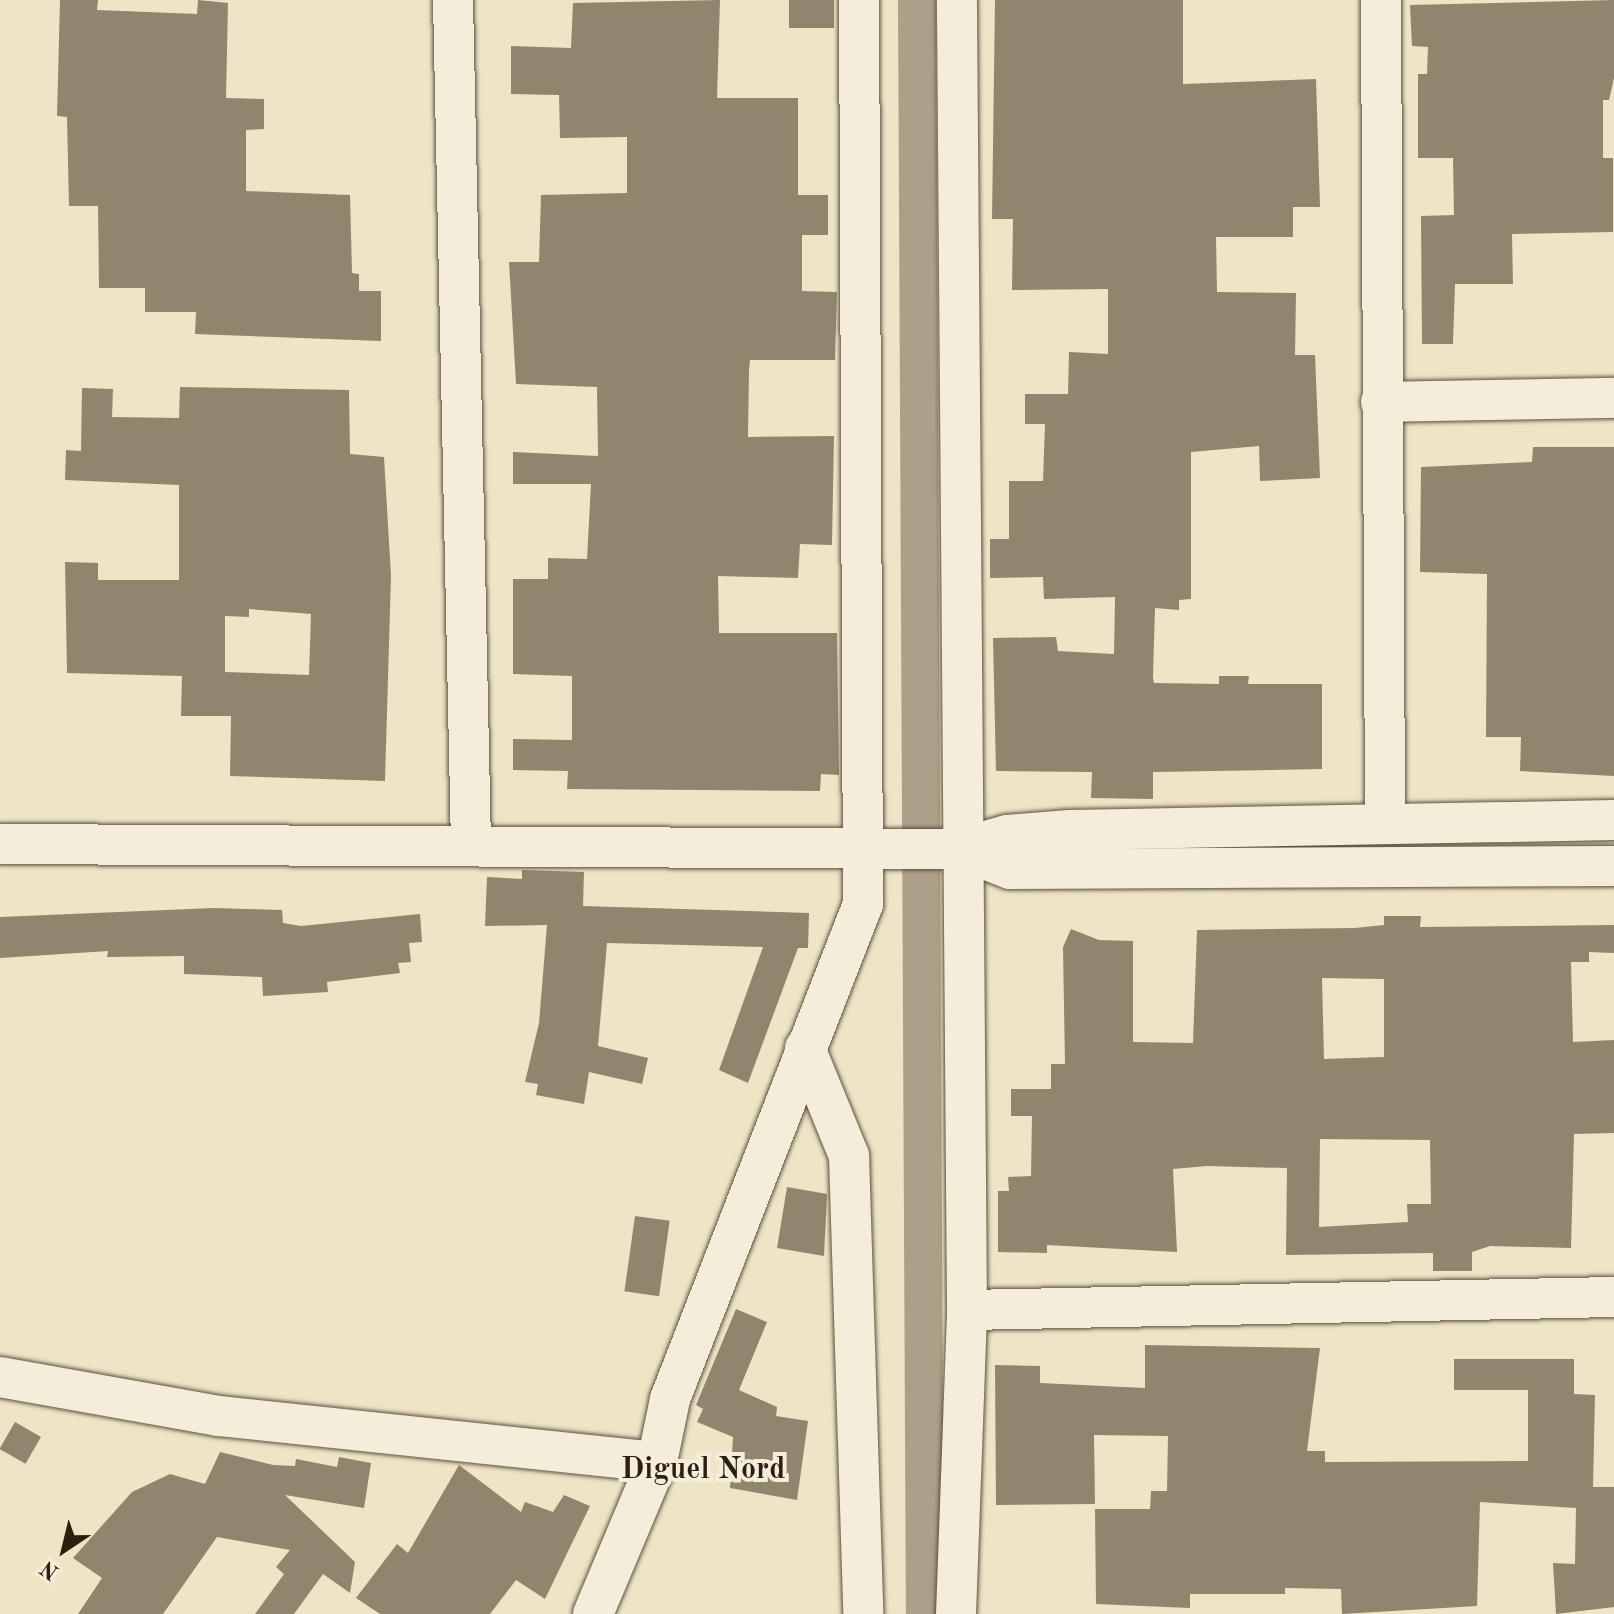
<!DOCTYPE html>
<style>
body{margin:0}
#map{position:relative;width:1614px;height:1614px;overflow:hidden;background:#eee4c6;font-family:"Old Standard TT",serif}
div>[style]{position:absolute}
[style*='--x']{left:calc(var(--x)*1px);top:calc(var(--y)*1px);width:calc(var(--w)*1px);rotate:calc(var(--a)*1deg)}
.canal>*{height:38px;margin:-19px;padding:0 19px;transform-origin:19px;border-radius:19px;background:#aca188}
.building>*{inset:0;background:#91856e;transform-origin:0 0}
.roads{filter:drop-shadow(0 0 2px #5d503d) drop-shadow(0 0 2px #5d503d)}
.minor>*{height:40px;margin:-20px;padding:0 20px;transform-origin:20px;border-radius:20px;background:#f4edda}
span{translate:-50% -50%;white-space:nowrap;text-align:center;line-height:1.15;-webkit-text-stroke:8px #f4edda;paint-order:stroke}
.neighbourhood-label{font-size:30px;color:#2d1f0f;font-weight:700}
.north{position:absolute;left:24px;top:1510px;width:80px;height:80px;-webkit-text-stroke:6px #f4edda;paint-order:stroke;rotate:215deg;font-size:22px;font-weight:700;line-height:32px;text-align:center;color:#2d1f0f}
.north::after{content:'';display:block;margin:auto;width:28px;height:36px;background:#2d1f0f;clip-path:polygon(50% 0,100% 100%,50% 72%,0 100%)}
</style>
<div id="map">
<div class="canal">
<div style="--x:917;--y:0;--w:1614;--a:89.72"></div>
</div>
<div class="building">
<div style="clip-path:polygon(60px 0,98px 0,97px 10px,197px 14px,198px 0,228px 3px,226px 98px,264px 99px,264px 129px,246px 130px,246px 191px,350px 195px,352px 273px,359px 274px,359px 291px,381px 291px,381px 341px,195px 334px,196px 312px,145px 312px,145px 288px,99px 288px,98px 206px,69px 206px,67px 117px,57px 116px)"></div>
<div style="clip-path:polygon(720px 0,717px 98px,798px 98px,798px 195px,828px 195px,828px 235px,802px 235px,802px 291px,837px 292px,835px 360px,750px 360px,749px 371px,748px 437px,834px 436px,832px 545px,800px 544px,798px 578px,718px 576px,719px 633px,837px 633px,839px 775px,821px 774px,820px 791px,567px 789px,568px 771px,513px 770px,513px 739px,572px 740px,572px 676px,513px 674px,513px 579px,548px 579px,548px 558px,587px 559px,591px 484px,513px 484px,513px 452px,598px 456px,597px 387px,516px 384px,509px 262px,539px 262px,541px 195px,627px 193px,627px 137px,560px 138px,559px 95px,511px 94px,511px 46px,571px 48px,573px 3px)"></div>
<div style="left:789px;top:0;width:45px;height:28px"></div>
<div style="clip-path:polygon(995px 0,1183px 0,1183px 84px,1316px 79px,1320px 207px,1293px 207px,1293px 237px,1216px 237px,1217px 292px,1296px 293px,1295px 355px,1315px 355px,1320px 478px,1260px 481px,1259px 446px,1191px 452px,1191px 599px,1179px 600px,1179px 610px,1155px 608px,1153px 677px,1154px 683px,1219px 684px,1219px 676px,1249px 676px,1248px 684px,1322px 684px,1322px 769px,1153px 772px,1153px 799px,1091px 798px,1092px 772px,996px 771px,993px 638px,1056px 637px,1058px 651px,1114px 654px,1115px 597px,1044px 599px,1043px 577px,990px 578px,990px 539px,1009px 539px,1009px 481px,1043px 481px,1045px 424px,1025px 424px,1025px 394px,1068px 394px,1069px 352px,1108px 354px,1108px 289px,1012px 290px,1013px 219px,992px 219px)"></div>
<div style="clip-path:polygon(1614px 0,1614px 78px,1609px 100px,1603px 100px,1603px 158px,1613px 158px,1613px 232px,1512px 234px,1513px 284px,1455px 284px,1453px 344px,1422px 344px,1421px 216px,1454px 215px,1453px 158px,1418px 158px,1418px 74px,1427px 74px,1428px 47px,1412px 46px,1410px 5px)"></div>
<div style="clip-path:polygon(evenodd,180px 387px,349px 390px,350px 454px,384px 457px,391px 576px,385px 781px,230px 776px,231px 716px,181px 716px,182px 676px,67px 673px,65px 562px,98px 563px,98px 580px,179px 580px,179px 485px,65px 480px,66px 450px,81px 451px,82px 388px,113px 389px,112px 417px,179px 418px,180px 387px,249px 609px,311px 614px,309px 675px,225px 672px,225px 616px,249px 617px,249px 609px)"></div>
<div style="clip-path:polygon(1533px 447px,1614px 447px,1614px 776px,1520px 771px,1521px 737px,1486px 737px,1487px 574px,1420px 572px,1421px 467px,1532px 462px)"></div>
<div style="clip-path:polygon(522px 870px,584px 872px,583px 906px,809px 913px,808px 948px,798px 948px,748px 1083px,719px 1070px,763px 947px,607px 943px,598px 1046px,648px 1058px,642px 1084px,589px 1072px,584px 1104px,536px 1095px,538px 1084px,525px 1082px,539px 1023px,547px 925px,485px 926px,487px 877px,522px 879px)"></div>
<div style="clip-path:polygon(214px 908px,282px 910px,283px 923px,301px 926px,420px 914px,422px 942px,409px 943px,411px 962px,398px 963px,400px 973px,327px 982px,328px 992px,263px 996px,262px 977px,184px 974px,184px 956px,107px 957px,108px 951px,0 958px,0 917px)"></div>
<div style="clip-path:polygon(evenodd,1384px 916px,1421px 916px,1420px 927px,1614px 925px,1614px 953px,1589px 952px,1589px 962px,1571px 962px,1573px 1042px,1614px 1040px,1614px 1133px,1574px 1134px,1571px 1248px,1490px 1246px,1472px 1252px,1472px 1271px,1433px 1271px,1433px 1253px,1286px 1255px,1287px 1168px,1207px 1166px,1173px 1169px,1177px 1252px,1047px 1245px,1047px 1253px,998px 1252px,998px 1191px,1009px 1191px,1008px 1177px,1031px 1176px,1032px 1116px,1011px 1116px,1011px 1089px,1051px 1089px,1051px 1064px,1065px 1064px,1063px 947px,1071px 929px,1099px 940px,1133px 941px,1133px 1042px,1193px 1043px,1197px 930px,1355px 928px,1384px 925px,1384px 916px,1322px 978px,1384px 979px,1384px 1057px,1324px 1059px,1322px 978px,1384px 916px,1320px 1139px,1430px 1140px,1431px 1204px,1407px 1204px,1408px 1222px,1319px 1227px,1320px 1139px)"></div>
<div style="clip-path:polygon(787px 1187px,827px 1194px,824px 1256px,777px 1248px)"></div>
<div style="left:635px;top:1216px;width:35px;height:76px;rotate:8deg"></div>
<div style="clip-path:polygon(736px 1309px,767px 1322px,739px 1390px,777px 1407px,776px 1416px,808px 1421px,797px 1500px,730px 1488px,733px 1437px,697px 1422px,703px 1409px,696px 1405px)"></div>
<div style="clip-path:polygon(1145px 1345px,1320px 1348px,1307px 1451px,1325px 1451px,1325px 1462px,1528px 1461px,1528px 1390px,1454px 1390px,1454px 1359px,1574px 1359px,1574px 1394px,1595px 1395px,1593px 1487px,1614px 1487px,1614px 1607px,1556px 1614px,1553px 1563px,1575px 1564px,1576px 1508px,1480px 1502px,1477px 1606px,1342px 1614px,1341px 1589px,1285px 1588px,1285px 1594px,1190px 1594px,1190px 1608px,1096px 1604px,1095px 1509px,1150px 1509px,1151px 1491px,1167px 1491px,1168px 1436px,1094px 1435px,1095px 1504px,996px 1505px,995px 1365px,1040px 1366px,1040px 1383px,1145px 1388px)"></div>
<div style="left:15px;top:1422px;width:30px;height:31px;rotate:30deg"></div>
<div style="clip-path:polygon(220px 1452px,273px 1465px,295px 1466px,296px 1459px,337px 1467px,339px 1457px,371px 1463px,364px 1508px,285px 1495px,355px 1562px,350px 1593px,323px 1574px,294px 1614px,255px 1614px,284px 1574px,276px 1567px,290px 1550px,217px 1537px,163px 1614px,78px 1614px,102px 1578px,73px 1558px,132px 1492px,170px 1474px,205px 1484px)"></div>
<div style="clip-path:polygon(459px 1465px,521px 1512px,525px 1502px,553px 1512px,564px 1495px,590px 1506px,545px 1599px,516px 1580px,490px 1614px,380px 1614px,356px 1598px,397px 1544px,408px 1553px)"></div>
</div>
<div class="roads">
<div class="minor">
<div style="--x:453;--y:0;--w:845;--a:88.78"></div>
<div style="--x:1381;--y:0;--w:818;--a:89.72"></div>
<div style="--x:1381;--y:402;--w:233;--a:-1"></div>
<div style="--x:0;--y:844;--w:959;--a:0.3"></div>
<div style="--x:959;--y:849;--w:50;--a:-16.3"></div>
<div style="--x:1007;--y:835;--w:63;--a:-4.5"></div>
<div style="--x:1070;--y:830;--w:544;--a:-1.05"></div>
<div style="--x:959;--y:849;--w:55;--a:21.4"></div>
<div style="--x:1010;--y:869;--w:604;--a:-0.28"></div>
<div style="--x:805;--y:1048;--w:117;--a:67.8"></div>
<div style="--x:849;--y:1156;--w:458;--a:88.2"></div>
<div style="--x:967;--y:1310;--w:647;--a:-1.15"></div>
<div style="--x:0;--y:1377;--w:222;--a:10.1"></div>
<div style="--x:219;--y:1416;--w:440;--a:6"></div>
<div style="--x:593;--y:1614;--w:165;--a:-67.2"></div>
<div style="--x:657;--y:1462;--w:64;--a:-78.3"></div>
<div style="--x:670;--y:1399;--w:531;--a:-68.7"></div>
<div style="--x:863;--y:904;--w:904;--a:-90.25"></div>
<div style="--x:956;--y:1614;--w:304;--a:-87.9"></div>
<div style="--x:967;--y:1310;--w:1310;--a:-90.44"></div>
</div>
</div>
<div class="neighbourhood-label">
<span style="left:703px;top:1470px">Diguel Nord</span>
</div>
<div class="north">N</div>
</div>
